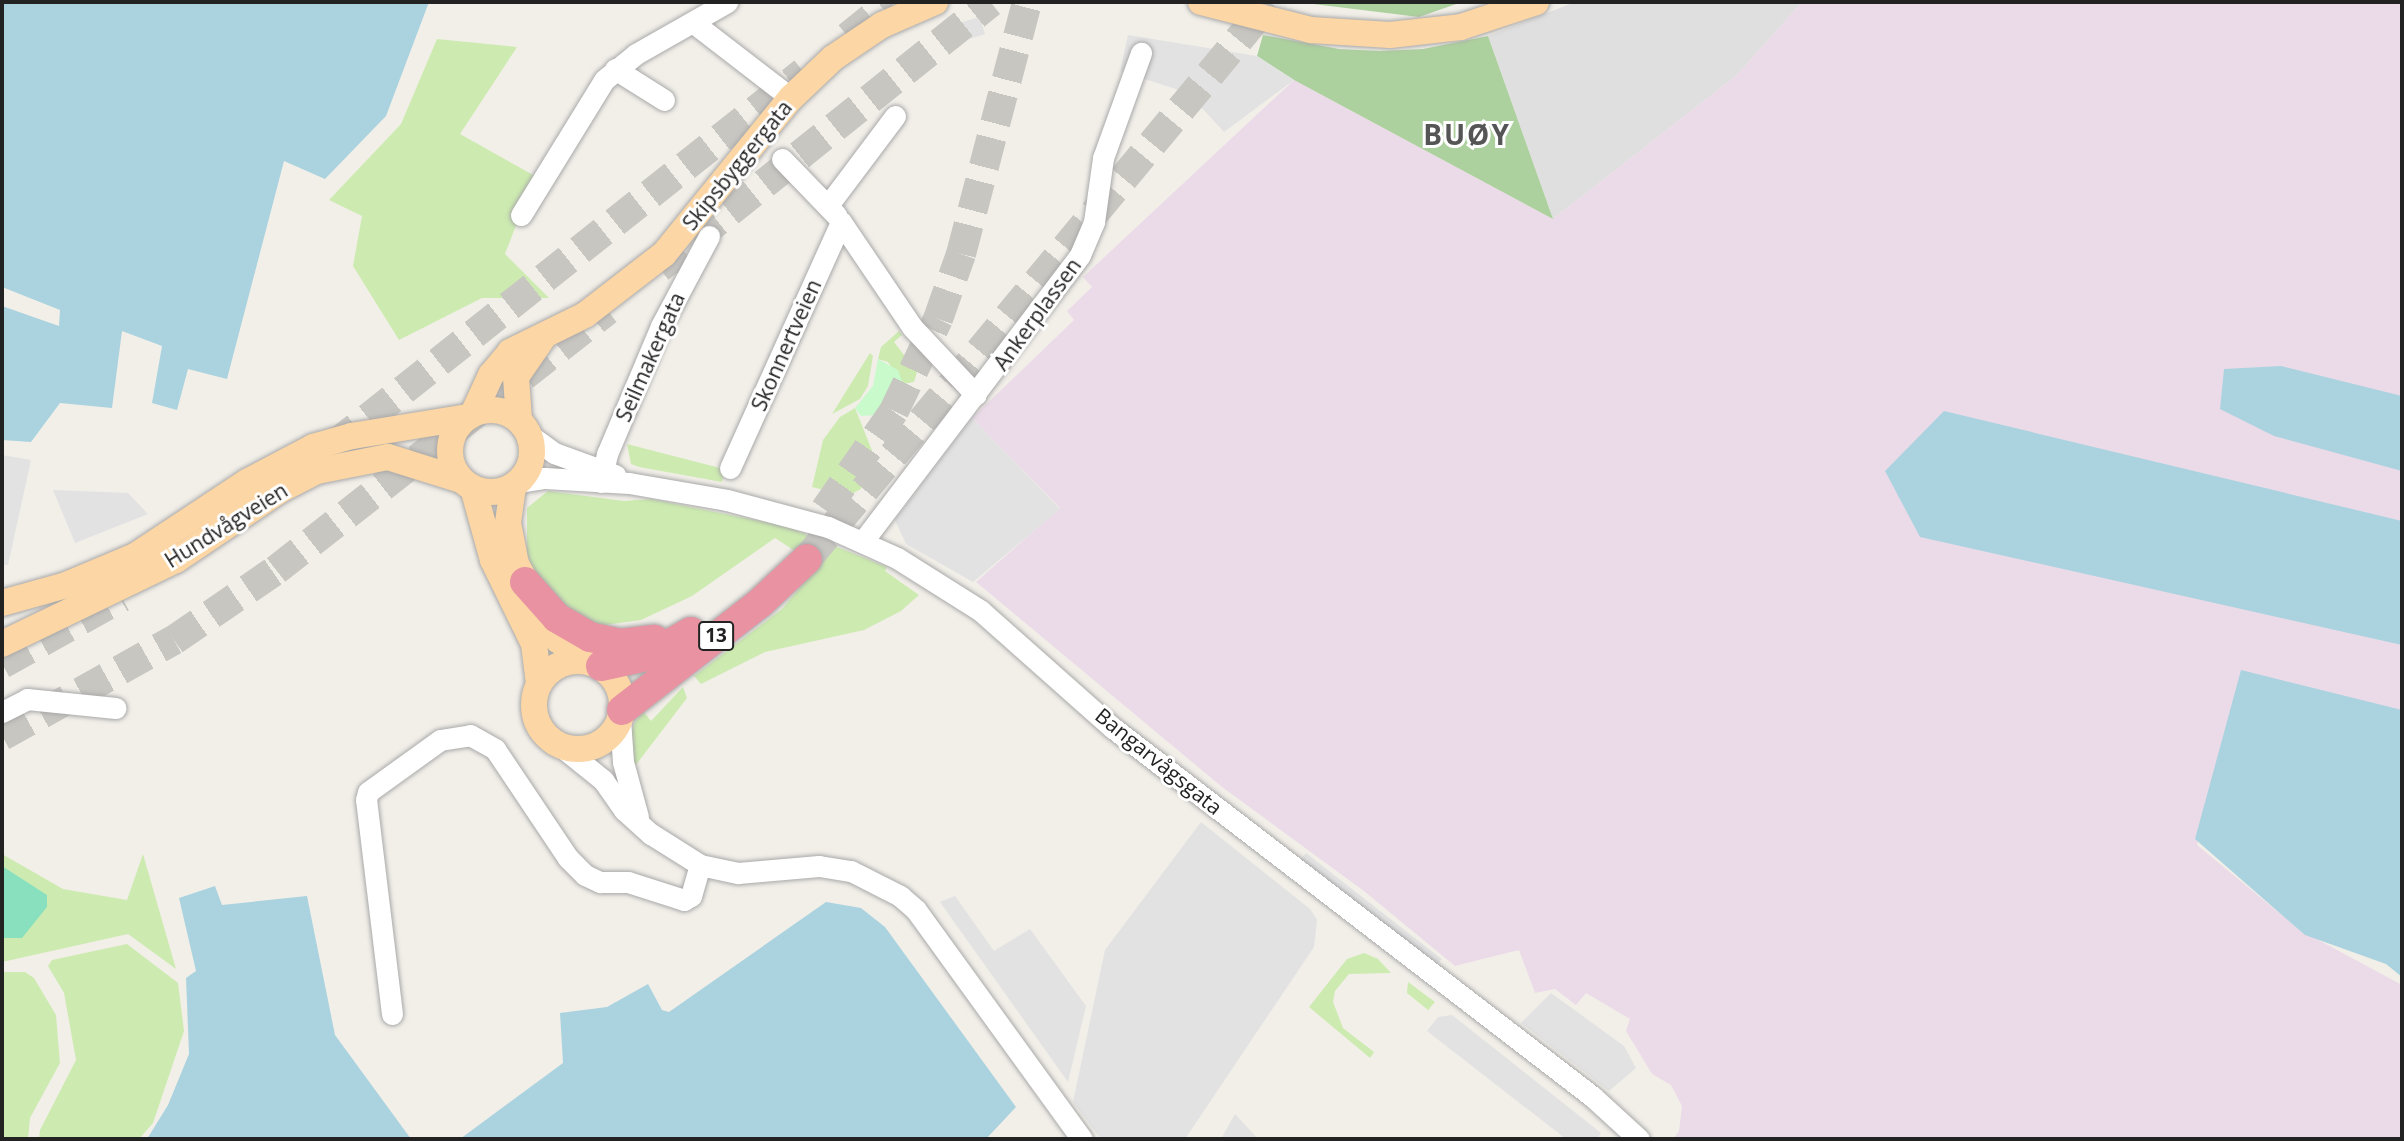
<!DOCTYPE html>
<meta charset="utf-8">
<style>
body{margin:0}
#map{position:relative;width:2404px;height:1141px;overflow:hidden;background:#f2efe9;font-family:"Open Sans",sans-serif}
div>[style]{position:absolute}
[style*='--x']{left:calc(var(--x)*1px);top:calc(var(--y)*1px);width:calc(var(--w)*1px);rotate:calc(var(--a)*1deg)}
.residential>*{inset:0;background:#e0dfdf}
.industrial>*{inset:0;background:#ebdbe8}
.grass>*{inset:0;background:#cdebb0}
.forest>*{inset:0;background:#add19e}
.park>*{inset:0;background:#c8facc}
.pitch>*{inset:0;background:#88e0be}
.parking>*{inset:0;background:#e2e2e2;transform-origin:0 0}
.water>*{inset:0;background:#aad3df}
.highway-tunnel>*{height:30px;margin-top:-15px;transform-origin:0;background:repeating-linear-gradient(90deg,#c8c6c1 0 30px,transparent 0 45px)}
.roads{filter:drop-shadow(0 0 2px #a9a9a9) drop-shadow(0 0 2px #a9a9a9)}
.minor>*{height:21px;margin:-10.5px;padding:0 10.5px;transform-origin:10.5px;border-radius:10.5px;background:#fff}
.major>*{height:26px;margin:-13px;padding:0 13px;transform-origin:13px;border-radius:13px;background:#fcd6a4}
.major>.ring{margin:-13px;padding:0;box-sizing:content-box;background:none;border:26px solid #fcd6a4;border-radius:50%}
.highway>*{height:30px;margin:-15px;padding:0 15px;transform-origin:15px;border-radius:15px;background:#e892a2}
span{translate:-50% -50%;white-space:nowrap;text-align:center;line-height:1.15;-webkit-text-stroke:6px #fff;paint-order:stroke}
.shield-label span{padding:2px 5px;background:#fff;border:2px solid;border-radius:5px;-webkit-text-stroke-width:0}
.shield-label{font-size:19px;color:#222;font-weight:700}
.street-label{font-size:21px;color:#222}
.district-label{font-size:28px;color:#555;font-weight:700;letter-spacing:2px}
.frame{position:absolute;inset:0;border:4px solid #222;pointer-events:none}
</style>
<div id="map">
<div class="residential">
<div style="clip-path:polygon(1575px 2px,1802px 2px,1737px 75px,1553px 219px,1488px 36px)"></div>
</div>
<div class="industrial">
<div style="clip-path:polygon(1802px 2px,2402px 2px,2402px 712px,2247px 675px,2197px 845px,2300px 930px,2402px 985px,2402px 1139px,1673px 1139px,1679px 1131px,1682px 1106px,1671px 1085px,1652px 1074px,1626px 1031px,1630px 1019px,1586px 993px,1576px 1005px,1555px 989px,1535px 993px,1519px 950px,1455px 966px,1364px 891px,1222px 787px,976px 582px,1060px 508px,972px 418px,1074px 320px,1067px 311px,1092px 287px,1083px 277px,1294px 80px,1553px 219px,1737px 75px)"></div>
</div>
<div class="grass">
<div style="clip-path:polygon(437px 39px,517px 47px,460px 134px,535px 176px,505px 254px,549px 298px,482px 298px,399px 340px,353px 266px,362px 216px,329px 200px,401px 124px)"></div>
<div style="clip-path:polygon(899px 331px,902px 335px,894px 342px,917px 372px,914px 382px,903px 384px,888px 362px,878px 359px,881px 347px)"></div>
<div style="clip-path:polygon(870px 353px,873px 356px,868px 386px,860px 399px,832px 414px)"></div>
<div style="clip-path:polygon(855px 408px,873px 453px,871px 473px,861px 489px,848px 496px,812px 487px,823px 440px,840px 417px)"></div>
<div style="clip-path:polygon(627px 444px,720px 468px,725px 471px,722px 482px,639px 467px,631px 464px)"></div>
<div style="clip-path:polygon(548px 491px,624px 501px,651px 499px,785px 526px,887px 567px,885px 571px,919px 595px,901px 611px,864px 630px,765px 652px,701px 684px,694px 676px,782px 609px,818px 566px,775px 538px,692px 596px,641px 620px,590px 627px,575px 620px,534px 572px,527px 553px,527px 508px)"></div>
<div style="clip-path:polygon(683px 687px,687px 698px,632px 770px,630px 737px,635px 722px,643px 711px,651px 721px)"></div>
<div style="clip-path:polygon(2px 854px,63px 889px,127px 900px,143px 854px,176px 969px,128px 934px,2px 962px)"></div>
<div style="clip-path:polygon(127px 944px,178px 983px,184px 1031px,153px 1123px,139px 1139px,39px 1139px,40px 1130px,76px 1060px,64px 993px,48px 966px,52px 960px)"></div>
<div style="clip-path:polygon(1364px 953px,1378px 959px,1391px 973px,1349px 974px,1335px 991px,1333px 1002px,1343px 1028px,1374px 1052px,1370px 1058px,1309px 1007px,1347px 959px)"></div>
<div style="clip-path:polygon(2px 972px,25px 972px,34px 978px,56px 1015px,60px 1063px,30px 1118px,28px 1139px,2px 1139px)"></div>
<div style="clip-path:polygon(1408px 982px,1435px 1002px,1428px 1010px,1407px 993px)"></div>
</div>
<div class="forest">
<div style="clip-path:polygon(1297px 2px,1462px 2px,1419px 17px)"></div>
<div style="clip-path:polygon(1263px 35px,1339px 49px,1380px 51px,1423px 49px,1488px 36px,1553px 219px,1294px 80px,1257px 56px)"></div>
</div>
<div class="park">
<div style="clip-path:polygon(878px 359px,898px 370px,903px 384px,894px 395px,890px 414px,861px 416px,855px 408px,873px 386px)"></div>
</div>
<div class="pitch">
<div style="clip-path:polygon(2px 866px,47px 895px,47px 907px,22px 938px,2px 938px)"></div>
</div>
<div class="parking">
<div style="left:980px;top:17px;width:18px;height:34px;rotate:74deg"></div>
<div style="clip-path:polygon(1128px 35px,1257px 56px,1294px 80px,1224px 132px,1188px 93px,1120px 71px)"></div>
<div style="clip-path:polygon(972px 418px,1060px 509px,973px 582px,906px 544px,895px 520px)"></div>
<div style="clip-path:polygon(2px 455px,31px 460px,8px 565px,2px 565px)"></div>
<div style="clip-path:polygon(53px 490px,128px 493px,148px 514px,75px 543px)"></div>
<div style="clip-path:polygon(1201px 822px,1310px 909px,1317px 920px,1314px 947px,1185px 1139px,1101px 1139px,1073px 1102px,1105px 950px)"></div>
<div style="left:1306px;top:853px;width:172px;height:18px;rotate:38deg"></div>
<div style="clip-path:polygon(955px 896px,994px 951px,1030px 929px,1086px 1006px,1068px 1082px,940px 902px)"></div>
<div style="clip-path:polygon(1551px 993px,1624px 1046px,1636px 1068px,1609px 1091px,1521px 1023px)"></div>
<div style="clip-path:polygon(1452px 1015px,1601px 1133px,1597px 1139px,1566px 1139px,1427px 1031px,1438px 1017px)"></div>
<div style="clip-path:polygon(1235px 1114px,1258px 1139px,1221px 1139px)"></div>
</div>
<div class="water">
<div style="clip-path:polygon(2px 2px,429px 2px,386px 116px,325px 179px,284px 161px,227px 379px,188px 369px,177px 410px,152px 403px,162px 346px,122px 331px,112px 408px,60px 403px,31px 442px,2px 440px,2px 306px,59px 326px,60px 310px,2px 287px)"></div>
<div style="clip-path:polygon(2281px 366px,2402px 396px,2402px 471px,2274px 436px,2220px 409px,2224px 369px)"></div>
<div style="clip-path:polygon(1944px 411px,2402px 521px,2402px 645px,1920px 537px,1885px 471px)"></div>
<div style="clip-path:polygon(2241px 670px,2402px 710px,2402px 977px,2386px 964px,2305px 935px,2195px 839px)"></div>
<div style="clip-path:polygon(215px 886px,222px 905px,307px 896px,335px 1035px,411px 1139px,147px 1139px,168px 1105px,189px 1054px,186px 978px,196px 971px,179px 898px)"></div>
<div style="clip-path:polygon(826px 902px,861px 908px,885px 927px,1016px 1107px,986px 1139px,460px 1139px,563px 1063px,560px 1013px,607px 1007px,648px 984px,662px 1010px,669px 1012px)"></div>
</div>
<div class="highway-tunnel">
<div style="--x:848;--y:37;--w:55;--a:-39.1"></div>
<div style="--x:659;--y:268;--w:425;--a:-38.7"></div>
<div style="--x:333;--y:446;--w:601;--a:-38.45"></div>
<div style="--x:825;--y:510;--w:121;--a:-55.1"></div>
<div style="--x:894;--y:411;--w:102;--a:-64.4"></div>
<div style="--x:938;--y:319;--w:69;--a:-70.5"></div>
<div style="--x:961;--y:254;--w:260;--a:-75.3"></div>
<div style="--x:807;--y:559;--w:724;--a:-50.27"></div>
<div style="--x:2;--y:664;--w:137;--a:-29.2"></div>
<div style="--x:2;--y:736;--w:197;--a:-29.2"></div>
<div style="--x:174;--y:640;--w:124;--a:-34.5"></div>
<div style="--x:276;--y:570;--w:421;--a:-38.1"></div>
</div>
<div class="roads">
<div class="minor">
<div style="--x:695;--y:24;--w:121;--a:37.6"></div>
<div style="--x:615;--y:69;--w:58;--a:32.3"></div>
<div style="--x:782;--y:159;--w:78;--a:46"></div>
<div style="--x:829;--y:204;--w:110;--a:-53.1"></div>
<div style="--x:521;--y:215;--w:158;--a:-58.4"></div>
<div style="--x:604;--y:80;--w:41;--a:-39.1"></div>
<div style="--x:636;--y:54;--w:105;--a:-29.7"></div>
<div style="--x:528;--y:434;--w:32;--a:36"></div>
<div style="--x:554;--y:453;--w:65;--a:19.8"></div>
<div style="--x:730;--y:468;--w:270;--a:-65.7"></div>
<div style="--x:841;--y:222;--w:127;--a:55.9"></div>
<div style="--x:912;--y:327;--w:93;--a:46.7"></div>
<div style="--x:519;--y:482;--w:26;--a:-9"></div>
<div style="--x:545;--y:478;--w:84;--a:3.4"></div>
<div style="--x:629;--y:483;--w:99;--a:9.8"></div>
<div style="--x:727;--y:500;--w:105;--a:15"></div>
<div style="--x:828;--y:527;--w:76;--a:24.2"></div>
<div style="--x:897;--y:558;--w:99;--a:32.2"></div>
<div style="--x:981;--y:611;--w:176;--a:41.6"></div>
<div style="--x:1113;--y:728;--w:605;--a:37.55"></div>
<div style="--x:1593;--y:1097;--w:62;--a:42.4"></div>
<div style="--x:601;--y:482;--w:29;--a:-78"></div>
<div style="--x:607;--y:454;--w:139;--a:-67.1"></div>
<div style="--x:661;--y:326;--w:102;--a:-61.9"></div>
<div style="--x:863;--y:541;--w:359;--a:-52.8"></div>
<div style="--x:1080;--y:255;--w:36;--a:-67"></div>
<div style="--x:1094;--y:222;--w:65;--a:-82"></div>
<div style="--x:1103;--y:158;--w:112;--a:-70.1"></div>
<div style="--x:2;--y:712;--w:28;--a:-27"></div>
<div style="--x:27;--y:699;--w:89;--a:5.8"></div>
<div style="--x:620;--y:719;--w:43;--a:86"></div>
<div style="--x:623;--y:762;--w:57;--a:74.7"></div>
<div style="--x:562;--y:747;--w:53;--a:38.8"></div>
<div style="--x:603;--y:780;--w:37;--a:55"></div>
<div style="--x:624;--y:810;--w:36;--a:42"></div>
<div style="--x:651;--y:834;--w:58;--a:32.3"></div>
<div style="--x:700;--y:865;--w:39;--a:12"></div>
<div style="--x:738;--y:873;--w:81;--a:-4.9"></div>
<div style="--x:819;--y:866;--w:32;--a:9"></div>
<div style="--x:851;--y:871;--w:55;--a:27"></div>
<div style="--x:900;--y:896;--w:21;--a:41"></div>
<div style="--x:916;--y:910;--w:283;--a:54.1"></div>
<div style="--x:392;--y:1014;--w:216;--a:-96.9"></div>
<div style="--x:366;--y:800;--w:8;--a:-76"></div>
<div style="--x:368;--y:792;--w:89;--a:-35.8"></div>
<div style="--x:440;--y:740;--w:30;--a:-9"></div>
<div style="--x:470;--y:735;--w:29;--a:29"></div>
<div style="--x:495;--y:749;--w:131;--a:56.2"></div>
<div style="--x:568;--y:858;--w:24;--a:45"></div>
<div style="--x:585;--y:875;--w:17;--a:25"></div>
<div style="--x:600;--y:882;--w:28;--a:0"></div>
<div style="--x:628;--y:882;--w:59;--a:17.8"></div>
<div style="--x:684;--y:900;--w:8;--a:-30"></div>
<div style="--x:691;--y:896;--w:32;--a:-74"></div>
</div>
<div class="major">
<div style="--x:1201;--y:2;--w:114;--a:14.3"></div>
<div style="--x:1311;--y:30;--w:79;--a:3.6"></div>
<div style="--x:1390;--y:35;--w:71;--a:-6.4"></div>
<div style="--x:1461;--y:27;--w:79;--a:-18.4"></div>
<div class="ring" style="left:450px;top:410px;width:56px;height:56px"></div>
<div style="--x:473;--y:414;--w:43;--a:-65.2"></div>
<div style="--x:491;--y:375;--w:30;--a:-50"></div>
<div style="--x:510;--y:352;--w:84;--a:-26.3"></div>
<div style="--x:585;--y:315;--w:100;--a:-37.7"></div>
<div style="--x:664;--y:254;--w:201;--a:-50.9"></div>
<div style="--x:791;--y:98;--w:58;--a:-43.6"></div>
<div style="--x:833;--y:58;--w:59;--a:-34"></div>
<div style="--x:882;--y:25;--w:58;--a:-23.5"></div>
<div style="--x:519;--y:420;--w:43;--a:-94"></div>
<div style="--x:516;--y:377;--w:46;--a:-55.6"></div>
<div style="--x:513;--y:487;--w:36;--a:98"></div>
<div style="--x:508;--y:523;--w:42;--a:79"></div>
<div style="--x:516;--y:564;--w:87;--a:61.1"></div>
<div style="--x:558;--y:640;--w:37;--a:36"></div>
<div style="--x:473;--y:488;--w:75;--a:74.5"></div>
<div style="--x:493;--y:560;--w:93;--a:64"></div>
<div style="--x:534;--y:644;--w:40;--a:82.9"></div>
<div style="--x:2;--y:603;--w:66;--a:-15.7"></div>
<div style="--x:66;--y:585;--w:75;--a:-22.8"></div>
<div style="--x:135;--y:556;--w:134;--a:-33.5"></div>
<div style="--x:247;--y:482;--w:75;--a:-27.9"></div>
<div style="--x:313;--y:447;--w:41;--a:-15.8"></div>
<div style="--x:352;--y:436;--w:118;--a:-9.3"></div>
<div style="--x:2;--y:644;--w:193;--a:-25.8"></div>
<div style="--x:176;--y:560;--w:125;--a:-33.9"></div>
<div style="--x:280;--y:490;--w:42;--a:-27.2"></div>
<div style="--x:317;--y:471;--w:72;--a:-11.2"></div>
<div style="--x:388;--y:457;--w:77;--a:17.5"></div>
<div class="ring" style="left:534px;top:661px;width:62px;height:62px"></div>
</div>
<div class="highway">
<div style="--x:525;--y:582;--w:48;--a:48.4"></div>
<div style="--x:557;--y:618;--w:38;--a:30"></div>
<div style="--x:590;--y:637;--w:31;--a:13"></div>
<div style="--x:620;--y:644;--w:35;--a:-7"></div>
<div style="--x:601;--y:666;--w:51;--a:-12.4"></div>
<div style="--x:651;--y:655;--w:46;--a:-29.9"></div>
<div style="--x:622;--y:710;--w:175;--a:-37.8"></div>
<div style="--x:760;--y:603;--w:64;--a:-43.1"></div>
</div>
</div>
<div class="shield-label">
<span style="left:716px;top:636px">13</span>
</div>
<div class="street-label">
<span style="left:737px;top:165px;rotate:-51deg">Skipsbyggergata</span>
<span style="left:1037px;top:314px;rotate:-54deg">Ankerplassen</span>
<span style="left:786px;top:345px;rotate:-66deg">Skonnertveien</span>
<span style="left:650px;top:357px;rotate:-66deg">Seilmakergata</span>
<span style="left:226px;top:525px;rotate:-32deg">Hundvågveien</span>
<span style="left:1159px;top:761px;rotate:39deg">Bangarvågsgata</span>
</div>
<div class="district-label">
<span style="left:1467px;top:134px">BUØY</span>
</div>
<div class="frame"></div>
</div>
